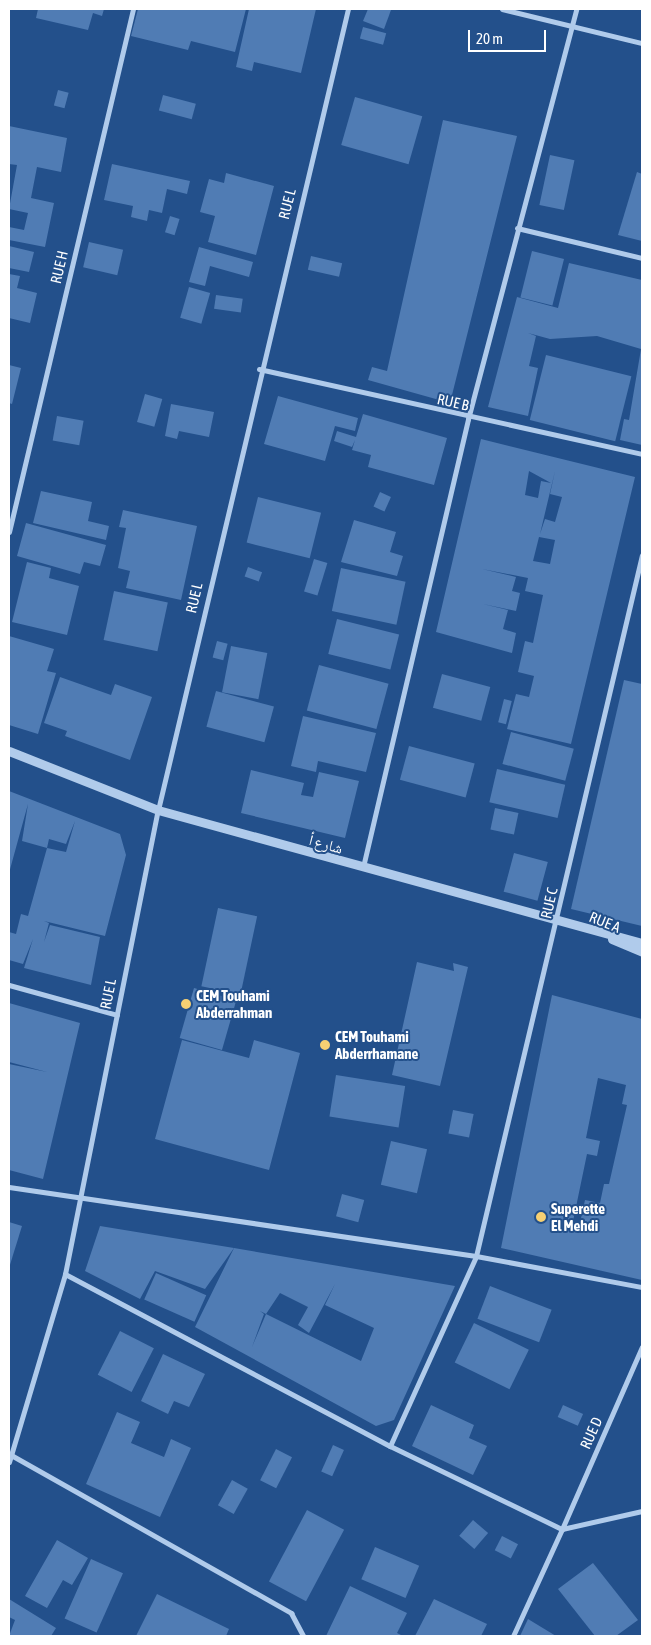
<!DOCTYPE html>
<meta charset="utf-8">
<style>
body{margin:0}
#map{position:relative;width:651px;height:1645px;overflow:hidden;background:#23508b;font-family:"Asap Condensed","Noto Naskh Arabic",sans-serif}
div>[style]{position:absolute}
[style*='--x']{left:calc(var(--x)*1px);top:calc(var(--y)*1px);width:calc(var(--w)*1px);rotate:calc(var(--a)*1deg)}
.building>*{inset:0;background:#507cb4;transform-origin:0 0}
.minor>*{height:5px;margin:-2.5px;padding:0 2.5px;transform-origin:2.5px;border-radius:2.5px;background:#b0cbeb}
.tertiary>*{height:9px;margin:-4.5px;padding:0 4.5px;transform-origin:4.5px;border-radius:4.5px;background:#b0cbeb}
.dots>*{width:14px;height:14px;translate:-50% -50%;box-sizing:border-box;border:2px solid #23508b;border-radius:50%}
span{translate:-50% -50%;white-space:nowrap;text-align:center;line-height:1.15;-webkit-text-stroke:4px #23508b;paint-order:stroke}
.street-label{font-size:15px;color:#fff}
.poi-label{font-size:15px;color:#fff;font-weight:700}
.left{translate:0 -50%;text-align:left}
.frame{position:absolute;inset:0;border:10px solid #fff;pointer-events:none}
.scale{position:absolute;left:468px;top:30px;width:78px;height:22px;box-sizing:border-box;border:2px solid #fff;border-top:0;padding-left:6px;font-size:15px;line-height:18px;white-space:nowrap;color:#fff;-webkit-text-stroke:4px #23508b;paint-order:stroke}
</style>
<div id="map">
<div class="building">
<div style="clip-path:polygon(38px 9px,104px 9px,102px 16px,93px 13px,88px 30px,36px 18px)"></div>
<div style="clip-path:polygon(138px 9px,246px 9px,235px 52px,191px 41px,188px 50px,131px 36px)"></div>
<div style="clip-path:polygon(249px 9px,316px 9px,301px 73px,254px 62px,252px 71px,236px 67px)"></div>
<div style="clip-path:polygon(368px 9px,391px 10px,384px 29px,363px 21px)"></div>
<div style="left:363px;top:27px;width:24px;height:12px;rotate:15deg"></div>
<div style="left:58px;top:90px;width:11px;height:16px;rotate:15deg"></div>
<div style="left:163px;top:95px;width:34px;height:16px;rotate:15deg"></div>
<div style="left:355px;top:97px;width:70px;height:50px;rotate:16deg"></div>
<div style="clip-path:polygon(443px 120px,517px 136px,450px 403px,368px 380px,372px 367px,387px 371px)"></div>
<div style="clip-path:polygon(9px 126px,67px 138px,61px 172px,37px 167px,31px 198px,54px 203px,45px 247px,9px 240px,9px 227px,24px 230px,28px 213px,9px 209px,17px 165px,9px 164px)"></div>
<div style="left:550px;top:155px;width:25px;height:51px;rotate:12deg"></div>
<div style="clip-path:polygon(112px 164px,190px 181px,187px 194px,167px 189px,162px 213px,149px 210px,147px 221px,131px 217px,133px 206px,104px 200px)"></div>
<div style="clip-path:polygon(637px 172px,642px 174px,642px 241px,618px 235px)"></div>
<div style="clip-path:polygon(226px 173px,274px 186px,256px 255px,208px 242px,215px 216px,200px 212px,209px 179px,224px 183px)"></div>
<div style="left:170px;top:216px;width:10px;height:17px;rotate:17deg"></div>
<div style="left:89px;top:242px;width:35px;height:26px;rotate:13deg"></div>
<div style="clip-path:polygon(9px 246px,34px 252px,29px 272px,9px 268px)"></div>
<div style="clip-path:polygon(199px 247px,253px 262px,249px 277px,210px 266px,205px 286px,189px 282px)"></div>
<div style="left:532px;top:251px;width:33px;height:48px;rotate:14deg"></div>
<div style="left:311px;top:256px;width:32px;height:14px;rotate:13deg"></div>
<div style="clip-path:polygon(569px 263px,642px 280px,642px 445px,620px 440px,624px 419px,629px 420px,641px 349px,597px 336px,550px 339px,528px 333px,536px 336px,529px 366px,538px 368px,528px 416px,488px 407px,517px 297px,558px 308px)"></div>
<div style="clip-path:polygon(9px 274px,20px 276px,17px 288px,37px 293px,30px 323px,9px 318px)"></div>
<div style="left:189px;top:287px;width:22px;height:32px;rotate:16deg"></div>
<div style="left:216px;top:295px;width:27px;height:14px;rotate:8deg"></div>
<div style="left:546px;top:355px;width:88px;height:67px;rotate:14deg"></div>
<div style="clip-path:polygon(9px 365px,21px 368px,12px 404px,9px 403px)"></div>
<div style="left:145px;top:394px;width:18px;height:29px;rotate:16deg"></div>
<div style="clip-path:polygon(278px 396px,358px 418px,355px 431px,335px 426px,325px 461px,264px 444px)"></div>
<div style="clip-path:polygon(171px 404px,214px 412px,209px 437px,179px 431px,177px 439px,165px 436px)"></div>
<div style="clip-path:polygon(363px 414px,447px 438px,434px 485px,368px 467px,371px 455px,352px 450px,355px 440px,352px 447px,334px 441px,337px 431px,356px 437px)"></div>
<div style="left:57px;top:416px;width:27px;height:25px;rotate:10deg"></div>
<div style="clip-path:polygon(evenodd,481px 439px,635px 477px,571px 744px,507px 729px,516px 694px,529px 697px,534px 676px,518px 672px,525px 641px,533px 643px,543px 595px,525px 591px,528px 578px,482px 569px,516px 577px,512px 591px,520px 593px,516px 611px,483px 604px,508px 610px,503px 629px,516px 633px,512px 653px,436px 632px,481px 439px,529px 471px,551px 483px,541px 481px,538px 498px,525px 495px,529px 471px,481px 439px,555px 471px,550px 494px,562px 497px,555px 522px,545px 519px,540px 534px,555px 471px,481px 439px,539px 537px,555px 540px,550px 564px,533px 561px,539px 537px)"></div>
<div style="clip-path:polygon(41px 491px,92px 502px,88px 521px,109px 526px,106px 540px,33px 523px)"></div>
<div style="left:380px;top:492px;width:12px;height:16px;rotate:24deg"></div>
<div style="left:258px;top:497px;width:65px;height:47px;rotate:14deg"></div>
<div style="clip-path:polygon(123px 510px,197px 526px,181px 600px,126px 588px,130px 571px,118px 568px,126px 528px,119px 527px)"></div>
<div style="clip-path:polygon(354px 520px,396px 532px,390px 552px,403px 556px,397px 576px,341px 562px)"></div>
<div style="clip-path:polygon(26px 523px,106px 545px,100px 566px,84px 562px,80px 574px,17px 556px)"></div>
<div style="left:314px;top:559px;width:14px;height:34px;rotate:17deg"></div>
<div style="clip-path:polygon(27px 562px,51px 568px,49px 578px,79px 586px,67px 635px,12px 622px)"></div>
<div style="left:248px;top:567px;width:15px;height:10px;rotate:20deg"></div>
<div style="left:341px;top:568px;width:66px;height:44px;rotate:12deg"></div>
<div style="left:114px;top:591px;width:55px;height:50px;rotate:12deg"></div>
<div style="left:337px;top:619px;width:64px;height:36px;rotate:14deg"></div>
<div style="clip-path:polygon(9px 636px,54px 649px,47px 671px,56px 673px,38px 734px,9px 725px)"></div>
<div style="left:217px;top:641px;width:11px;height:17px;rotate:15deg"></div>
<div style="left:231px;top:646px;width:37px;height:47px;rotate:11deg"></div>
<div style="left:319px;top:665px;width:72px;height:47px;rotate:15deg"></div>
<div style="left:442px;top:674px;width:50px;height:35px;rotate:15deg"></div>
<div style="clip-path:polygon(60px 677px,111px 695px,115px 684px,152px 697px,130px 760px,65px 736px,67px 731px,44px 723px)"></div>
<div style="clip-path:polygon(624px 680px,642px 684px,642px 926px,571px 909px)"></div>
<div style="left:216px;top:691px;width:60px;height:37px;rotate:15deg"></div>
<div style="left:504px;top:699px;width:8px;height:24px;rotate:14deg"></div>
<div style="clip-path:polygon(303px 716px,376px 733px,366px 772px,318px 761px,316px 772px,291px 766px)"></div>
<div style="left:511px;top:732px;width:65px;height:33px;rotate:15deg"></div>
<div style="left:409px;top:746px;width:68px;height:35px;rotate:15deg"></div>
<div style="left:497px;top:769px;width:70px;height:34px;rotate:13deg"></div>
<div style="clip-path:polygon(251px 770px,304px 783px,301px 795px,313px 797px,319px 772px,359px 781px,345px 838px,241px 813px)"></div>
<div style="clip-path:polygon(9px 791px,120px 834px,126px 855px,105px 936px,44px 921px,49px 923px,44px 942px,50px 925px,100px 937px,91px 985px,24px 968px,33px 939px,23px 964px,9px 960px,9px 932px,16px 934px,21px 914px,28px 916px,47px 848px,66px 852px,75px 821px,66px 844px,49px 839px,47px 848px,22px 841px,28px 804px,9px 873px)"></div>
<div style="left:495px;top:808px;width:24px;height:22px;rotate:12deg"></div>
<div style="left:514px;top:853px;width:35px;height:40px;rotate:15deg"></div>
<div style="left:218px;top:908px;width:40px;height:80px;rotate:12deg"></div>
<div style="clip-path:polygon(417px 962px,454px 971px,453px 963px,468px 967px,440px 1086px,392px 1075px)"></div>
<div style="left:194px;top:988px;width:44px;height:52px;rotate:16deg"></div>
<div style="clip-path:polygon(evenodd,552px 995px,642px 1019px,642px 1280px,501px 1248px,552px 995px,598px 1078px,626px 1085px,622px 1104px,627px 1105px,609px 1184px,604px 1184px,600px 1203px,585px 1200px,578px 1232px,571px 1231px,587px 1154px,597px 1156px,600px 1141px,586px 1138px,598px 1078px)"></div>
<div style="clip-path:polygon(9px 1003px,80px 1023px,43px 1179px,9px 1170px,9px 1064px,47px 1072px,9px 1062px)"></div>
<div style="clip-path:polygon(182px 1040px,249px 1058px,254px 1040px,300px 1053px,269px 1170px,155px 1139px)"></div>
<div style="left:336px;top:1075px;width:70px;height:42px;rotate:9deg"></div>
<div style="left:453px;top:1110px;width:21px;height:24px;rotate:11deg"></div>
<div style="left:391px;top:1141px;width:37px;height:45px;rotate:13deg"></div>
<div style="left:342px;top:1194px;width:23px;height:23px;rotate:15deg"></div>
<div style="clip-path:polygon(9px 1222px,22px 1226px,9px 1268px)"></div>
<div style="clip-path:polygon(100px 1226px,234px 1248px,205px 1289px,155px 1271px,140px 1299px,85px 1271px)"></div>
<div style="clip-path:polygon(evenodd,234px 1248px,455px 1286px,394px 1420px,376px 1426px,195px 1327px,234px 1248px,335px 1284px,325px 1305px,374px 1328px,361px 1361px,266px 1314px,252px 1347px,264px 1314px,260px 1311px,266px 1314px,280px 1293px,308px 1307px,298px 1325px,309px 1333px,335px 1284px)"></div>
<div style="left:156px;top:1273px;width:55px;height:29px;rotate:24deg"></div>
<div style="left:490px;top:1286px;width:66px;height:35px;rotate:21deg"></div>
<div style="left:474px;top:1323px;width:61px;height:44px;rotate:26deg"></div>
<div style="left:120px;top:1331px;width:38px;height:49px;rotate:27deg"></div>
<div style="clip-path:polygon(163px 1354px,205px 1374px,189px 1407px,174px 1401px,168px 1414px,141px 1401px)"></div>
<div style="clip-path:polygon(431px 1405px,474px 1425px,469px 1438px,487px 1446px,473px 1475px,412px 1446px)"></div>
<div style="left:563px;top:1405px;width:22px;height:13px;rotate:24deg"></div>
<div style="clip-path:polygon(117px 1412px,140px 1422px,131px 1443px,164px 1457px,171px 1439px,191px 1448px,160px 1517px,86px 1484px)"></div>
<div style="left:333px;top:1445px;width:12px;height:29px;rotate:24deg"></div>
<div style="left:276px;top:1449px;width:18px;height:35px;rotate:27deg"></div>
<div style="left:232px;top:1480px;width:18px;height:29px;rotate:29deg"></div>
<div style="left:307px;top:1510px;width:42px;height:81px;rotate:28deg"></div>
<div style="left:473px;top:1520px;width:20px;height:21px;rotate:41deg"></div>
<div style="left:502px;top:1536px;width:18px;height:16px;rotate:27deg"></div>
<div style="clip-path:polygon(57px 1540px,88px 1558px,72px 1585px,63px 1580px,47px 1608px,25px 1596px)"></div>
<div style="left:375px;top:1547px;width:48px;height:35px;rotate:23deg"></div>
<div style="left:91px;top:1559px;width:35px;height:65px;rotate:24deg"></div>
<div style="clip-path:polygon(593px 1563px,638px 1620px,616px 1636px,595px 1636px,558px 1589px)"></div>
<div style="clip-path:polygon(350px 1586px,407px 1613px,397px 1633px,403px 1636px,326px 1636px)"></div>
<div style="clip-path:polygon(157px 1594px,229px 1629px,226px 1636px,136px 1636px)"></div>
<div style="clip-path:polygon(9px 1599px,56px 1628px,51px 1636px,9px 1636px,15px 1620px,9px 1617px)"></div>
<div style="clip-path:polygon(434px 1599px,487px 1624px,481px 1636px,415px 1636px)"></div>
<div style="clip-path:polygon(528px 1619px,556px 1636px,520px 1636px)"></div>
</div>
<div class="minor">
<div style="--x:502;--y:9;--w:144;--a:13.7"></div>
<div style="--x:517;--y:228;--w:129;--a:13.5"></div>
<div style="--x:259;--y:369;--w:392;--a:12.5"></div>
<div style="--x:9;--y:532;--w:537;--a:-76.66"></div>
<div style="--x:363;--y:867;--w:460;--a:-76.8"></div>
<div style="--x:468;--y:419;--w:424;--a:-75.2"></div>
<div style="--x:9;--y:985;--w:112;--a:15.5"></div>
<div style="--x:9;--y:1187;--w:472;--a:8.4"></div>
<div style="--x:476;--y:1256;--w:169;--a:10.6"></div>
<div style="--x:65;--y:1274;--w:368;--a:27.9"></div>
<div style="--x:390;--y:1446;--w:191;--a:25.8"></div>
<div style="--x:562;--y:1529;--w:199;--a:-66.3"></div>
<div style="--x:390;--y:1446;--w:209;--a:-65.6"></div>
<div style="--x:476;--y:1256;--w:720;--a:-76.68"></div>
<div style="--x:11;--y:1455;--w:322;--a:29.4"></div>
<div style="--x:291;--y:1613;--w:26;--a:62"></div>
<div style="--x:9;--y:1462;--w:196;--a:-73.4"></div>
<div style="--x:65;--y:1274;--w:473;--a:-78.7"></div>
<div style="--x:158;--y:810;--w:823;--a:-76.66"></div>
<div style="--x:513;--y:1636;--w:118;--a:-65.4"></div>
<div style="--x:562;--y:1529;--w:82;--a:-12.7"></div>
</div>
<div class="tertiary">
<div style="--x:9;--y:751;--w:160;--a:21.6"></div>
<div style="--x:158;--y:810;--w:502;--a:15.37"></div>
<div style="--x:612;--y:939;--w:33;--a:23"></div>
</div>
<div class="dots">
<div style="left:186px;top:1004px;background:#f6d073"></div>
<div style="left:325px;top:1045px;background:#f6d073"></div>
<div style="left:541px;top:1217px;background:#f6d073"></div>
</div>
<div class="street-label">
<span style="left:287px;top:204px;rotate:-76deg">RUE L</span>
<span style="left:59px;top:267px;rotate:-77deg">RUE H</span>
<span style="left:453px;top:402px;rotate:13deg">RUE B</span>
<span style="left:194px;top:598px;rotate:-77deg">RUE L</span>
<span style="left:326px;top:844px;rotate:16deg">شارع أ</span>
<span style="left:549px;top:903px;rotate:-77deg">RUE C</span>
<span style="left:605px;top:922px;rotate:22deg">RUE A</span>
<span style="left:108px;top:994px;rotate:-79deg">RUE L</span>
<span style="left:591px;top:1433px;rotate:-66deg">RUE D</span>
</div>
<div class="poi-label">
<span class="left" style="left:196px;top:1004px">CEM Touhami<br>Abderrahman</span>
<span class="left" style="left:335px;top:1045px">CEM Touhami<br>Abderrhamane</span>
<span class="left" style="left:551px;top:1217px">Superette<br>El Mehdi</span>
</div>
<div class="frame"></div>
<div class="scale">20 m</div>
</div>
